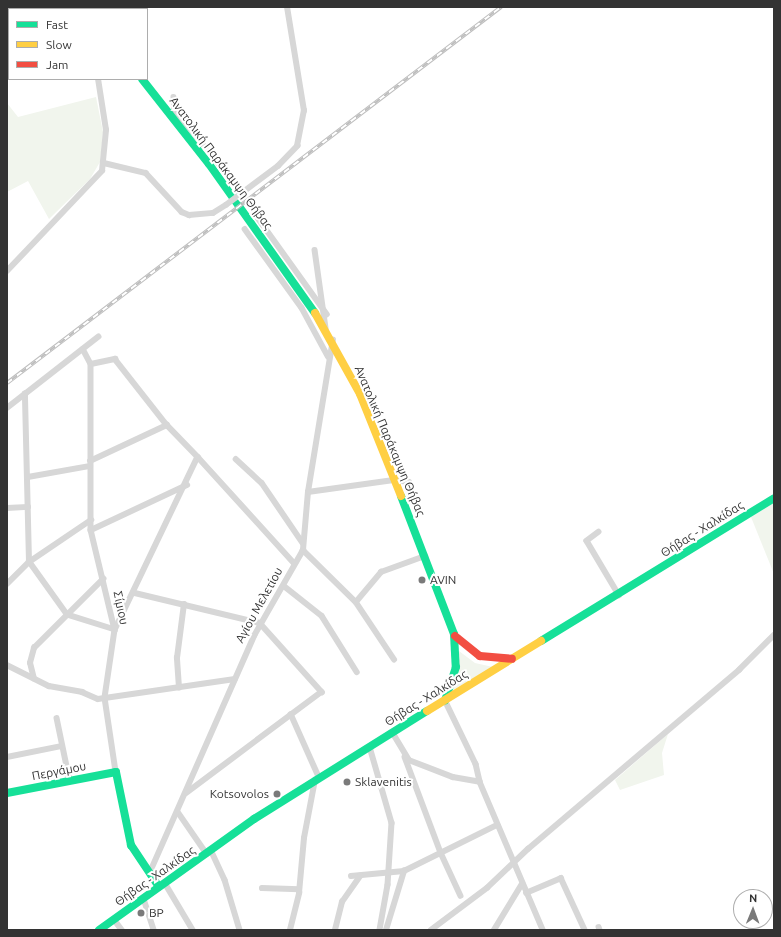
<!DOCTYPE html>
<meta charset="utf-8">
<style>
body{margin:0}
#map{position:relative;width:781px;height:937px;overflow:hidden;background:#fff;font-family:Ubuntu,sans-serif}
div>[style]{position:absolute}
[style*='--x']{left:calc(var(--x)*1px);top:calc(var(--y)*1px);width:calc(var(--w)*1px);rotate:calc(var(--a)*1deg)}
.green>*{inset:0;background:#f1f5ed}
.street>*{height:5.5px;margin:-2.75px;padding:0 2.75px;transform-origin:2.75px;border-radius:2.75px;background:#d7d7d7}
.fast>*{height:8px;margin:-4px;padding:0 4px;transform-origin:4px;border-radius:4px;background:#16e098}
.slow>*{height:8px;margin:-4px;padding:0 4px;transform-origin:4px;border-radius:4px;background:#ffcf43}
.jam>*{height:8px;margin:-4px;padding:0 4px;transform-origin:4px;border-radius:4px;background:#f24e42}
.rail>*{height:3.5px;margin-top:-1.75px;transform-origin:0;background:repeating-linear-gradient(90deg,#fff 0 6px,#bebebe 0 12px);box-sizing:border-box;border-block:1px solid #bebebe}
.street-bridge>*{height:5.5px;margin:-2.75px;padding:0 2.75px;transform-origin:2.75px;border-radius:2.75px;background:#d7d7d7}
.dots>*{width:11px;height:11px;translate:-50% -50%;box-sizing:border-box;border:2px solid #fff;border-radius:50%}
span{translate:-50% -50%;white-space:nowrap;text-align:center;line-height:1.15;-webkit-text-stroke:4px #fff;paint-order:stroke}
.street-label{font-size:12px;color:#333}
.poi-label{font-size:12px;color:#333}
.left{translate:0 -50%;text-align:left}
.right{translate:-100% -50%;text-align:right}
.frame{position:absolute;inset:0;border:8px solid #333;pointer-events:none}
.legend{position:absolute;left:8px;top:8px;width:140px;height:72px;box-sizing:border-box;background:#fff;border:1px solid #adadad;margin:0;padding:5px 7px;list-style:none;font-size:12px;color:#333}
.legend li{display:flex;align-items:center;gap:8px;height:20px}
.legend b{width:20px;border:1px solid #adadad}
.north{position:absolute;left:733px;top:889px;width:40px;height:40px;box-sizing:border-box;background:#fff;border:1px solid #adadad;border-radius:50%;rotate:1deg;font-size:11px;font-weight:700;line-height:16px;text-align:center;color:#333}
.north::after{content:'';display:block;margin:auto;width:14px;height:18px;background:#7a7a7a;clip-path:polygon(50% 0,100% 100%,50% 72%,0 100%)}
</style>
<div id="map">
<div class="green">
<div style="clip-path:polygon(96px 97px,103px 132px,100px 162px,90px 179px,49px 219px,28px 181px,7px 192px,7px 103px,18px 117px)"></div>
<div style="clip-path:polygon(774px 503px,774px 574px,751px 517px)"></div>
<div style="clip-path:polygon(459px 651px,475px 663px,493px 667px,451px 691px,459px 672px)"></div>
<div style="clip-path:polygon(668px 734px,662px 753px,664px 775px,620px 790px,615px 780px)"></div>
</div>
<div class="street">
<div style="--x:47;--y:7;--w:4;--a:34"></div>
<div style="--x:72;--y:7;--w:2;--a:90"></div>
<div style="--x:174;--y:97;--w:13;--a:86"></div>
<div style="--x:175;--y:110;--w:107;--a:50.7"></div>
<div style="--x:104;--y:163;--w:43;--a:13.4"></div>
<div style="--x:146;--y:173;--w:53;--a:47.3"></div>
<div style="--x:182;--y:212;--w:8;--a:23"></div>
<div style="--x:189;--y:215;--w:24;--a:-5"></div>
<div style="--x:213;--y:213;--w:15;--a:-32"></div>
<div style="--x:238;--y:196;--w:50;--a:-36.9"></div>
<div style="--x:278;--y:166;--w:28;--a:-46"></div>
<div style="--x:297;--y:146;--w:36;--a:-79"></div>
<div style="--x:304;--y:111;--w:105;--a:-99.3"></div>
<div style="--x:256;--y:215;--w:122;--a:54.4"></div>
<div style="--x:245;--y:229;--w:97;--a:54.2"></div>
<div style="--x:302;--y:308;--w:55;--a:61.6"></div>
<div style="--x:315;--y:250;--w:79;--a:82"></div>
<div style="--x:7;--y:271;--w:138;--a:-46.5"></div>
<div style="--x:102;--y:171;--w:41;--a:-84.4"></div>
<div style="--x:106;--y:130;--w:52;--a:-98.9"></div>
<div style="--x:83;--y:349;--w:17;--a:62"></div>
<div style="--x:91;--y:364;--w:25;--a:-12"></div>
<div style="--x:115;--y:359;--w:84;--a:51.8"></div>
<div style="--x:167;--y:425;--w:45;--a:45.9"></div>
<div style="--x:198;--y:457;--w:192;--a:115.6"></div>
<div style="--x:115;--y:630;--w:50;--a:-162.6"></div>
<div style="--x:67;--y:615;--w:65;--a:-125.6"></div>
<div style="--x:29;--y:562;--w:168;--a:-91.4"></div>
<div style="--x:25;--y:394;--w:93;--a:-38"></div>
<div style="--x:91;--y:364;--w:166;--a:90"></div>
<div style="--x:91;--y:530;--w:103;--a:76.5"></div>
<div style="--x:115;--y:630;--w:69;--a:98.4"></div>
<div style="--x:105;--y:698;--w:75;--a:81.5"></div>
<div style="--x:7;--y:408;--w:23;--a:-38"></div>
<div style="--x:198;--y:457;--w:144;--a:47.8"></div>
<div style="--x:236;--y:459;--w:35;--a:43"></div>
<div style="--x:262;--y:483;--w:73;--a:55.7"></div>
<div style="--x:90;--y:461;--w:85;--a:-25.1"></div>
<div style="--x:28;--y:477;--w:63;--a:-10.1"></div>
<div style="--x:308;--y:492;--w:88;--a:-7.9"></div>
<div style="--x:395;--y:480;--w:14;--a:8"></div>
<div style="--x:7;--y:508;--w:21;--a:-3"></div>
<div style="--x:91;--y:530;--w:106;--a:-25.1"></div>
<div style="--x:599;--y:532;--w:15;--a:143"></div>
<div style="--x:587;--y:541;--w:63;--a:59.3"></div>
<div style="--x:303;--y:550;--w:74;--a:44.5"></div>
<div style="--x:356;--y:602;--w:69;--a:56.3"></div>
<div style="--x:7;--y:584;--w:31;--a:-45"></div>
<div style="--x:29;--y:562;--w:75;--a:-34.1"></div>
<div style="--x:284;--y:586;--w:48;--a:38.3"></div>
<div style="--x:322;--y:616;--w:66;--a:58"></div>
<div style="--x:135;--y:593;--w:129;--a:13.5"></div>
<div style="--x:260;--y:623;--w:93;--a:48.1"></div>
<div style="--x:322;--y:692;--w:169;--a:143.2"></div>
<div style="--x:356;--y:602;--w:39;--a:-50"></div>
<div style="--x:381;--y:572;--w:47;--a:-20"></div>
<div style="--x:7;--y:665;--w:47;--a:26.6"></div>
<div style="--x:49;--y:686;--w:34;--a:10"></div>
<div style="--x:82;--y:692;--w:17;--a:24"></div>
<div style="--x:98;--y:699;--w:138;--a:-8.3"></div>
<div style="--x:34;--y:679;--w:16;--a:-104"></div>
<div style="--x:30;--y:663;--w:16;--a:-75"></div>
<div style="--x:34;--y:648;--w:98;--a:-45"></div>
<div style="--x:179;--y:688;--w:30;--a:-94"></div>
<div style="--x:177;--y:658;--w:54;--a:-82.6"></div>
<div style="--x:445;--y:700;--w:71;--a:64.2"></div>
<div style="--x:476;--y:764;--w:18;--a:77"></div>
<div style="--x:480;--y:782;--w:161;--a:66.9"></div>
<div style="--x:291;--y:714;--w:69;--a:66"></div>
<div style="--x:57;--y:718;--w:64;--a:78.3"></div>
<div style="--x:393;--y:733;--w:31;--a:59"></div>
<div style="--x:409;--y:760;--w:47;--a:21.1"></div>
<div style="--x:453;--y:777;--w:27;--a:10"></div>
<div style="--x:370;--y:747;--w:79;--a:73.9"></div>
<div style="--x:392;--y:823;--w:62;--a:93.7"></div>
<div style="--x:388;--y:885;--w:46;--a:100.1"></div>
<div style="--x:7;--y:757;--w:56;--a:-11.3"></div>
<div style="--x:405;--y:757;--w:103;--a:69.4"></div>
<div style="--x:441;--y:853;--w:47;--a:65.1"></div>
<div style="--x:178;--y:812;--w:51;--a:55.4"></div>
<div style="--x:211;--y:850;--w:33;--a:65"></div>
<div style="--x:225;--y:880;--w:52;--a:73.3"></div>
<div style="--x:150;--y:872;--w:258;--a:-66.2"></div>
<div style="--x:254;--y:636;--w:99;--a:-60.3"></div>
<div style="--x:303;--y:550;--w:58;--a:-85.1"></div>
<div style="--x:308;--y:492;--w:154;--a:-80.7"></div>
<div style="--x:351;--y:876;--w:53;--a:-5.4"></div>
<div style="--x:404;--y:871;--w:104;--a:-26.3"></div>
<div style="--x:165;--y:883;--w:55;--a:59.2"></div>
<div style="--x:262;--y:888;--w:37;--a:2"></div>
<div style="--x:526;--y:893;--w:38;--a:-23"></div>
<div style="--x:561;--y:878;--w:57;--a:65.2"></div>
<div style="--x:144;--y:899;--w:33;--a:72"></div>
<div style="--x:114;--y:919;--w:14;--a:54"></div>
<div style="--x:599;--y:927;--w:3;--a:72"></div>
<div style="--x:290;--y:930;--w:38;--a:-76"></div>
<div style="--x:299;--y:893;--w:55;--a:-84.8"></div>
<div style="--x:304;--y:838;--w:59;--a:-79.3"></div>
<div style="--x:335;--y:930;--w:29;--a:-76"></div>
<div style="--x:342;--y:902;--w:32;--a:-55"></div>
<div style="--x:386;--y:930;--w:62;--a:-73"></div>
<div style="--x:431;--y:930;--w:70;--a:-36.9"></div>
<div style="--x:487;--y:888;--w:57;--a:-43.6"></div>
<div style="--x:528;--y:849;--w:277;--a:-40.3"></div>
<div style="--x:739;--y:670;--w:49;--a:-45"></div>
<div style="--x:494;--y:930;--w:54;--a:-58.7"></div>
</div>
<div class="fast">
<div style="--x:92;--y:7;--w:2;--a:63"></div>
<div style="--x:142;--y:79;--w:108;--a:51.8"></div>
<div style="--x:209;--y:164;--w:183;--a:54.6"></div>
<div style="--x:401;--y:496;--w:148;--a:69"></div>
<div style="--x:454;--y:634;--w:33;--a:87"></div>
<div style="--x:456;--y:667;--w:35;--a:108"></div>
<div style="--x:541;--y:641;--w:273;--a:-31.5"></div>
<div style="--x:7;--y:793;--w:111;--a:-10.9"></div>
<div style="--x:116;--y:772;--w:75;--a:78.4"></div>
<div style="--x:131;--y:845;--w:50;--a:56.3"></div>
<div style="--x:99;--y:930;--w:191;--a:-35.6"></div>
<div style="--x:254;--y:819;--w:204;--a:-32"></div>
</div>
<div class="slow">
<div style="--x:315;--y:313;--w:93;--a:60.9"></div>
<div style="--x:360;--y:394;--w:110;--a:68.1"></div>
<div style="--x:427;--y:711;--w:134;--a:-31.6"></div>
</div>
<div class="jam">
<div style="--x:455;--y:636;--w:32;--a:39"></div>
<div style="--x:480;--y:656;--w:32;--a:5"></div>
</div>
<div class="rail">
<div style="--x:7;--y:383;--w:621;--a:-37.28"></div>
</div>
<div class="street-bridge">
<div style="--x:226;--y:205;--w:15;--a:-37"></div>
</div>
<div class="dots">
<div style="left:422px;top:580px;background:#7a7a7a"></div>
<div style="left:347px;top:782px;background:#7a7a7a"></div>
<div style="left:277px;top:794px;background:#7a7a7a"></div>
<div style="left:141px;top:913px;background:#7a7a7a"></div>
</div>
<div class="street-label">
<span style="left:221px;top:163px;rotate:53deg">Ανατολική Παράκαμψη Θήβας</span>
<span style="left:390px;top:441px;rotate:67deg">Ανατολική Παράκαμψη Θήβας</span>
<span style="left:702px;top:529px;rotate:-32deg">Θήβας - Χαλκίδας</span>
<span style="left:259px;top:605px;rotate:-61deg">Αγίου Μελετίου</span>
<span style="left:121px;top:608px;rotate:78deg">Σίμιου</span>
<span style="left:426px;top:698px;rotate:-32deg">Θήβας - Χαλκίδας</span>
<span style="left:59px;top:771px;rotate:-11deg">Περγάμου</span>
<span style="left:155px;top:876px;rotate:-35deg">Θήβας - Χαλκίδας</span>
</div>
<div class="poi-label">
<span class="left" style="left:430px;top:580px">AVIN</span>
<span class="left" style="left:355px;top:782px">Sklavenitis</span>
<span class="right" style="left:269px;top:794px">Kotsovolos</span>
<span class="left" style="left:149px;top:913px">BP</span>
</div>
<div class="frame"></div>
<ul class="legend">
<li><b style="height:5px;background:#16e098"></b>Fast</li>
<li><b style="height:5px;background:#ffcf43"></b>Slow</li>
<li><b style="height:5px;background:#f24e42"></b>Jam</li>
</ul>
<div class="north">N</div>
</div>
